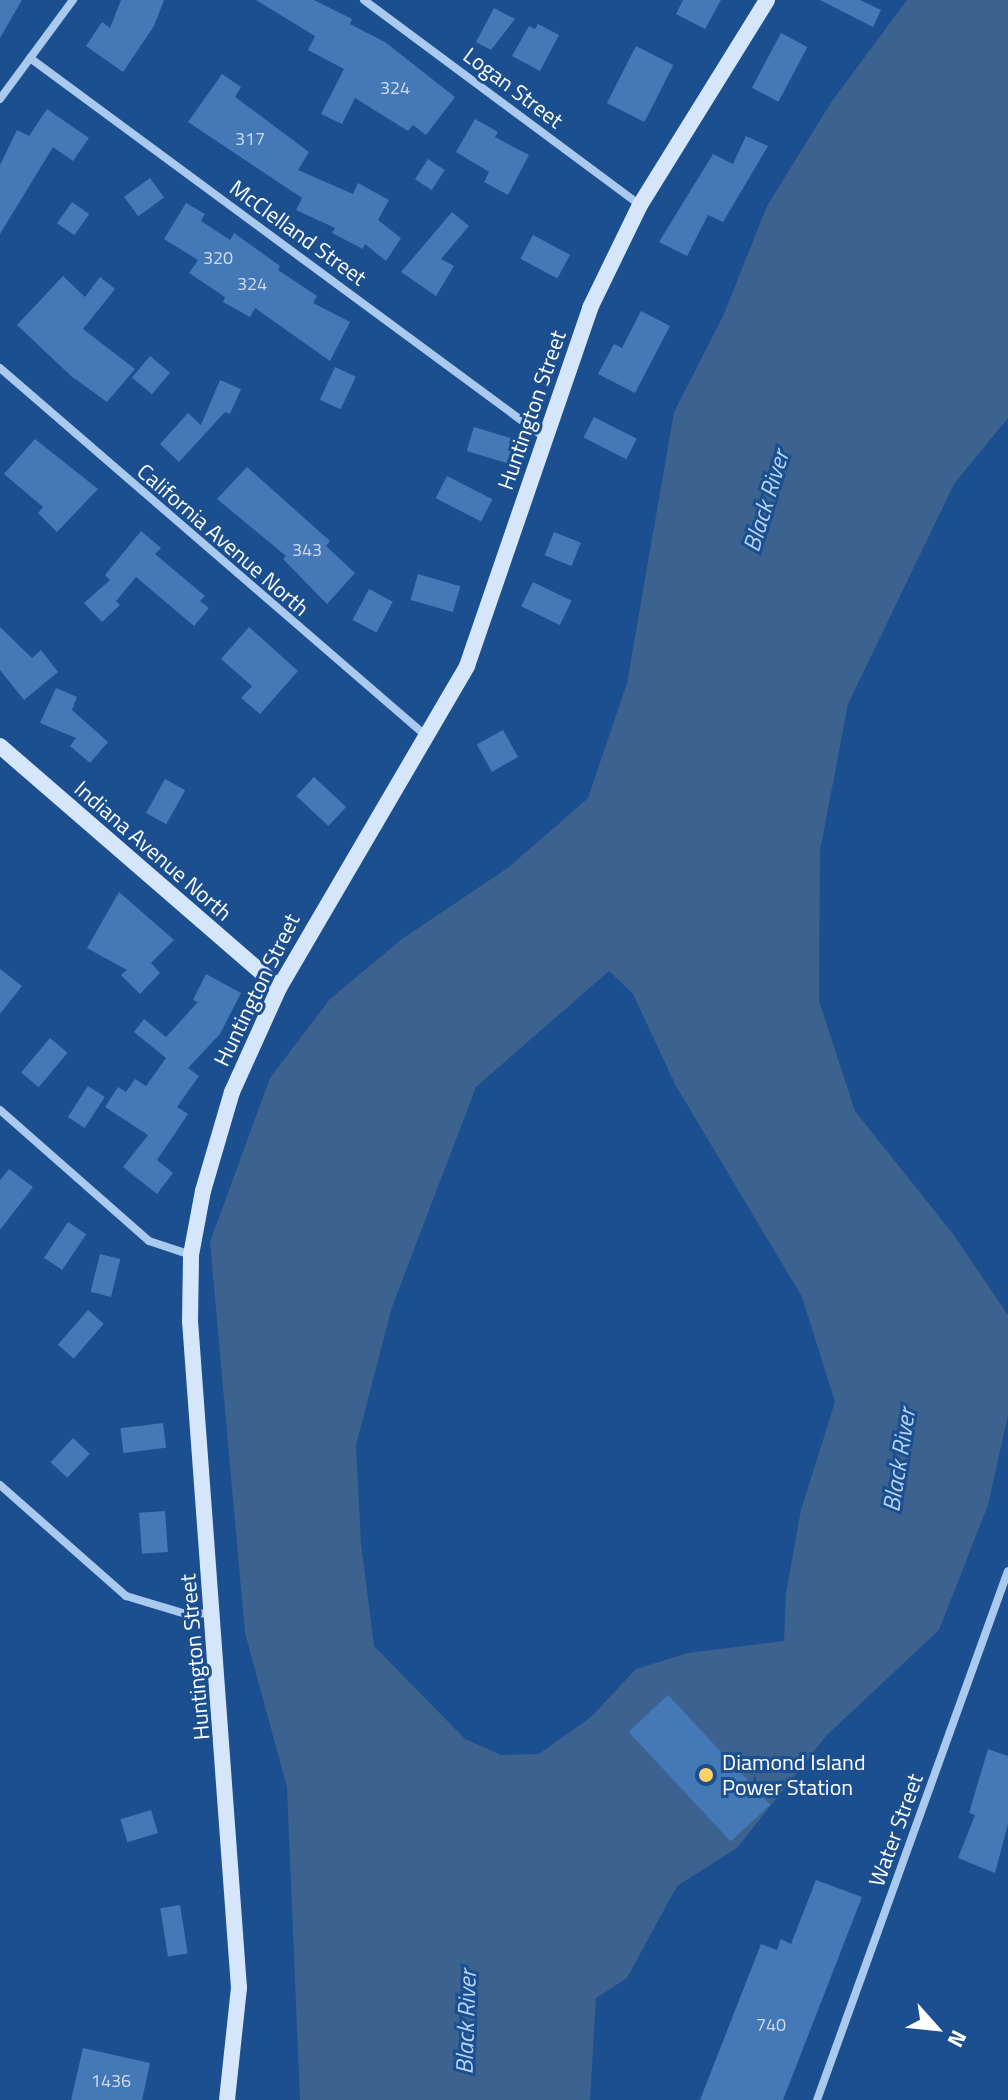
<!DOCTYPE html>
<style>
body{margin:0}
#map{position:relative;width:1008px;height:2100px;overflow:hidden;background:#1b4f8f;font-family:"Titillium Web",sans-serif}
div>[style]{position:absolute}
[style*='--x']{left:calc(var(--x)*1px);top:calc(var(--y)*1px);width:calc(var(--w)*1px);rotate:calc(var(--a)*1deg)}
.water>*{inset:0;background:#3c6290}
.building>*{inset:0;background:#4478b7;transform-origin:0 0}
.street>*{height:8px;margin:-4px;padding:0 4px;transform-origin:4px;border-radius:4px;background:#a9c9ee}
.secondary>*{height:16px;margin:-8px;padding:0 8px;transform-origin:8px;border-radius:8px;background:#d6e6fa}
.dots>*{width:22px;height:22px;translate:-50% -50%;box-sizing:border-box;border:4px solid #1b4f8f;border-radius:50%}
span{translate:-50% -50%;white-space:nowrap;text-align:center;line-height:1.15;-webkit-text-stroke:6px #1b4f8f;paint-order:stroke}
.number-label{font-size:18px;color:#d0dded}
.number-label span{-webkit-text-stroke-width:0}
.street-label{font-size:22px;color:#fff}
.poi-label{font-size:22px;color:#fff}
.left{translate:0 -50%;text-align:left}
.water-label{font-size:24px;color:#b5d3f5;font-style:italic}
.north{position:absolute;left:896px;top:1988px;width:80px;height:80px;-webkit-text-stroke:6px #1b4f8f;paint-order:stroke;rotate:117deg;font-size:22px;font-weight:700;line-height:32px;text-align:center;color:#fff}
.north::after{content:'';display:block;margin:auto;width:28px;height:36px;background:#fff;clip-path:polygon(50% 0,100% 100%,50% 72%,0 100%)}
</style>
<div id="map">
<div class="water">
<div style="clip-path:polygon(evenodd,907px 0,1008px 0,1008px 418px,954px 484px,848px 704px,820px 851px,819px 1001px,855px 1111px,953px 1234px,1008px 1315px,1008px 1415px,988px 1505px,939px 1630px,827px 1735px,737px 1848px,677px 1886px,627px 1978px,596px 1998px,590px 2100px,300px 2100px,287px 1787px,245px 1633px,210px 1242px,270px 1078px,330px 999px,402px 939px,509px 867px,588px 798px,627px 683px,674px 412px,724px 314px,767px 206px,832px 101px,907px 0,609px 971px,633px 994px,676px 1086px,802px 1297px,835px 1402px,801px 1510px,786px 1593px,784px 1641px,688px 1653px,636px 1669px,591px 1717px,539px 1754px,501px 1755px,465px 1739px,374px 1646px,361px 1544px,356px 1445px,392px 1307px,476px 1087px,609px 971px)"></div>
</div>
<div class="building">
<div style="clip-path:polygon(0 0,22px 0,0 38px)"></div>
<div style="clip-path:polygon(121px 0,164px 0,154px 26px,123px 72px,86px 46px,102px 22px,110px 28px)"></div>
<div style="clip-path:polygon(256px 0,314px 0,352px 19px,350px 24px,385px 42px,455px 97px,426px 135px,413px 125px,408px 131px,355px 98px,342px 124px,321px 114px,344px 69px,308px 50px,315px 36px)"></div>
<div style="clip-path:polygon(683px 0,721px 0,705px 29px,676px 14px)"></div>
<div style="clip-path:polygon(820px 0,860px 0,881px 10px,873px 27px)"></div>
<div style="clip-path:polygon(494px 8px,515px 19px,491px 50px,476px 42px)"></div>
<div style="clip-path:polygon(538px 24px,559px 35px,540px 71px,512px 56px,529px 26px,535px 29px)"></div>
<div style="left:781px;top:33px;width:30px;height:62px;rotate:28deg"></div>
<div style="left:636px;top:46px;width:42px;height:64px;rotate:27deg"></div>
<div style="clip-path:polygon(222px 74px,241px 87px,235px 97px,309px 152px,298px 170px,353px 194px,358px 183px,389px 200px,378px 220px,401px 238px,386px 261px,365px 244px,363px 249px,332px 233px,335px 228px,296px 210px,302px 198px,188px 122px)"></div>
<div style="clip-path:polygon(47px 109px,89px 138px,73px 161px,53px 147px,0 234px,0 165px,17px 130px,29px 136px)"></div>
<div style="clip-path:polygon(475px 119px,498px 132px,495px 137px,529px 155px,508px 195px,484px 182px,489px 172px,456px 152px)"></div>
<div style="clip-path:polygon(746px 136px,768px 146px,723px 222px,708px 215px,687px 256px,659px 242px,713px 154px,733px 164px)"></div>
<div style="left:428px;top:159px;width:20px;height:24px;rotate:33deg"></div>
<div style="left:150px;top:178px;width:24px;height:32px;rotate:54deg"></div>
<div style="left:72px;top:202px;width:21px;height:26px;rotate:35deg"></div>
<div style="clip-path:polygon(186px 203px,205px 214px,201px 221px,230px 240px,234px 233px,280px 266px,278px 270px,317px 296px,313px 303px,350px 322px,330px 361px,255px 308px,250px 317px,223px 302px,225px 297px,189px 273px,198px 260px,164px 239px)"></div>
<div style="clip-path:polygon(452px 212px,469px 226px,441px 259px,454px 266px,436px 296px,401px 272px)"></div>
<div style="left:533px;top:235px;width:42px;height:27px;rotate:28deg"></div>
<div style="clip-path:polygon(63px 276px,85px 297px,100px 277px,115px 289px,83px 329px,135px 369px,107px 402px,71px 376px,17px 325px)"></div>
<div style="clip-path:polygon(641px 311px,670px 326px,635px 393px,598px 374px,614px 344px,622px 348px)"></div>
<div style="left:150px;top:356px;width:26px;height:28px;rotate:40deg"></div>
<div style="left:335px;top:367px;width:23px;height:36px;rotate:25deg"></div>
<div style="clip-path:polygon(220px 380px,241px 389px,230px 414px,225px 412px,179px 462px,160px 444px,188px 413px,201px 425px)"></div>
<div style="left:594px;top:417px;width:48px;height:23px;rotate:27deg"></div>
<div style="left:474px;top:427px;width:42px;height:25px;rotate:17deg"></div>
<div style="clip-path:polygon(35px 439px,98px 489px,57px 532px,38px 513px,43px 507px,4px 474px)"></div>
<div style="clip-path:polygon(247px 467px,330px 541px,326px 546px,355px 573px,327px 604px,283px 559px,286px 556px,217px 499px)"></div>
<div style="left:447px;top:476px;width:51px;height:25px;rotate:27deg"></div>
<div style="clip-path:polygon(141px 531px,161px 548px,155px 554px,205px 596px,200px 601px,209px 608px,194px 626px,136px 577px,116px 601px,120px 605px,102px 622px,84px 603px,110px 580px,105px 575px)"></div>
<div style="left:554px;top:532px;width:29px;height:25px;rotate:22deg"></div>
<div style="left:418px;top:574px;width:44px;height:27px;rotate:16deg"></div>
<div style="left:533px;top:582px;width:43px;height:27px;rotate:26deg"></div>
<div style="left:369px;top:589px;width:27px;height:35px;rotate:28deg"></div>
<div style="clip-path:polygon(0 627px,32px 658px,41px 650px,58px 672px,24px 700px,0 670px)"></div>
<div style="clip-path:polygon(249px 627px,298px 671px,260px 714px,241px 698px,252px 686px,221px 659px)"></div>
<div style="clip-path:polygon(56px 688px,77px 697px,72px 710px,108px 742px,90px 763px,70px 746px,76px 738px,40px 723px)"></div>
<div style="left:503px;top:730px;width:31px;height:30px;rotate:61deg"></div>
<div style="left:314px;top:777px;width:44px;height:26px;rotate:43deg"></div>
<div style="left:165px;top:779px;width:23px;height:39px;rotate:29deg"></div>
<div style="clip-path:polygon(119px 892px,174px 940px,151px 963px,160px 973px,140px 994px,121px 975px,127px 970px,87px 948px)"></div>
<div style="clip-path:polygon(0 969px,22px 986px,0 1014px)"></div>
<div style="clip-path:polygon(206px 974px,241px 993px,220px 1034px,188px 1068px,199px 1076px,177px 1107px,188px 1114px,157px 1160px,173px 1173px,157px 1194px,123px 1167px,148px 1135px,105px 1107px,118px 1087px,126px 1092px,135px 1079px,146px 1086px,166px 1058px,134px 1032px,144px 1019px,166px 1037px,198px 1002px,193px 1000px)"></div>
<div style="left:50px;top:1038px;width:23px;height:45px;rotate:40deg"></div>
<div style="left:88px;top:1086px;width:20px;height:37px;rotate:33deg"></div>
<div style="clip-path:polygon(9px 1169px,33px 1187px,0 1230px,0 1180px)"></div>
<div style="left:68px;top:1222px;width:22px;height:43px;rotate:34deg"></div>
<div style="left:100px;top:1254px;width:21px;height:39px;rotate:14deg"></div>
<div style="left:88px;top:1310px;width:21px;height:46px;rotate:41deg"></div>
<div style="left:163px;top:1423px;width:25px;height:43px;rotate:83deg"></div>
<div style="left:73px;top:1438px;width:23px;height:33px;rotate:43deg"></div>
<div style="left:165px;top:1511px;width:41px;height:26px;rotate:86deg"></div>
<div style="left:668px;top:1695px;width:150px;height:54px;rotate:47deg"></div>
<div style="clip-path:polygon(988px 1749px,1008px 1756px,1008px 1824px,995px 1873px,958px 1858px,975px 1815px,969px 1813px)"></div>
<div style="left:151px;top:1810px;width:24px;height:32px;rotate:73deg"></div>
<div style="clip-path:polygon(816px 1880px,862px 1897px,783px 2100px,700px 2100px,761px 1944px,777px 1950px,781px 1939px,791px 1944px)"></div>
<div style="left:180px;top:1905px;width:49px;height:20px;rotate:81deg"></div>
<div style="clip-path:polygon(83px 2048px,150px 2063px,142px 2100px,71px 2100px)"></div>
</div>
<div class="street">
<div style="--x:364;--y:0;--w:344;--a:36.6"></div>
<div style="--x:30;--y:58;--w:639;--a:36.4"></div>
<div style="--x:0;--y:99;--w:123;--a:-53.6"></div>
<div style="--x:0;--y:368;--w:562;--a:40.81"></div>
<div style="--x:0;--y:1110;--w:198;--a:41.3"></div>
<div style="--x:149;--y:1241;--w:44;--a:18.4"></div>
<div style="--x:0;--y:1485;--w:168;--a:41.4"></div>
<div style="--x:126;--y:1596;--w:63;--a:16.7"></div>
<div style="--x:186;--y:1614;--w:27;--a:-2"></div>
<div style="--x:817;--y:2100;--w:562;--a:-70.15"></div>
</div>
<div class="secondary">
<div style="--x:0;--y:746;--w:369;--a:40.9"></div>
<div style="--x:227;--y:2100;--w:113;--a:-83.9"></div>
<div style="--x:239;--y:1988;--w:669;--a:-94.2"></div>
<div style="--x:190;--y:1321;--w:66;--a:-89.1"></div>
<div style="--x:191;--y:1255;--w:65;--a:-79.4"></div>
<div style="--x:203;--y:1191;--w:103;--a:-73.7"></div>
<div style="--x:232;--y:1092;--w:114;--a:-65.7"></div>
<div style="--x:279;--y:988;--w:373;--a:-59.7"></div>
<div style="--x:467;--y:666;--w:379;--a:-71"></div>
<div style="--x:590;--y:308;--w:114;--a:-64.1"></div>
<div style="--x:640;--y:205;--w:241;--a:-58.2"></div>
</div>
<div class="dots">
<div style="left:706px;top:1775px;background:#ffd166"></div>
</div>
<div class="number-label">
<span style="left:395px;top:88px">324</span>
<span style="left:250px;top:139px">317</span>
<span style="left:218px;top:258px">320</span>
<span style="left:252px;top:284px">324</span>
<span style="left:307px;top:550px">343</span>
<span style="left:771px;top:2025px">740</span>
<span style="left:111px;top:2081px">1436</span>
</div>
<div class="street-label">
<span style="left:513px;top:88px;rotate:37deg">Logan Street</span>
<span style="left:298px;top:233px;rotate:36deg">McClelland Street</span>
<span style="left:532px;top:410px;rotate:-71deg">Huntington Street</span>
<span style="left:223px;top:540px;rotate:41deg">California Avenue North</span>
<span style="left:153px;top:851px;rotate:41deg">Indiana Avenue North</span>
<span style="left:257px;top:990px;rotate:-64deg">Huntington Street</span>
<span style="left:195px;top:1657px;rotate:-95deg">Huntington Street</span>
<span style="left:896px;top:1830px;rotate:-70deg">Water Street</span>
</div>
<div class="poi-label">
<span class="left" style="left:722px;top:1775px">Diamond Island<br>Power Station</span>
</div>
<div class="water-label">
<span style="left:766px;top:501px;rotate:-73deg">Black River</span>
<span style="left:899px;top:1460px;rotate:-81deg">Black River</span>
<span style="left:466px;top:2022px;rotate:-88deg">Black River</span>
</div>
<div class="north">N</div>
</div>
